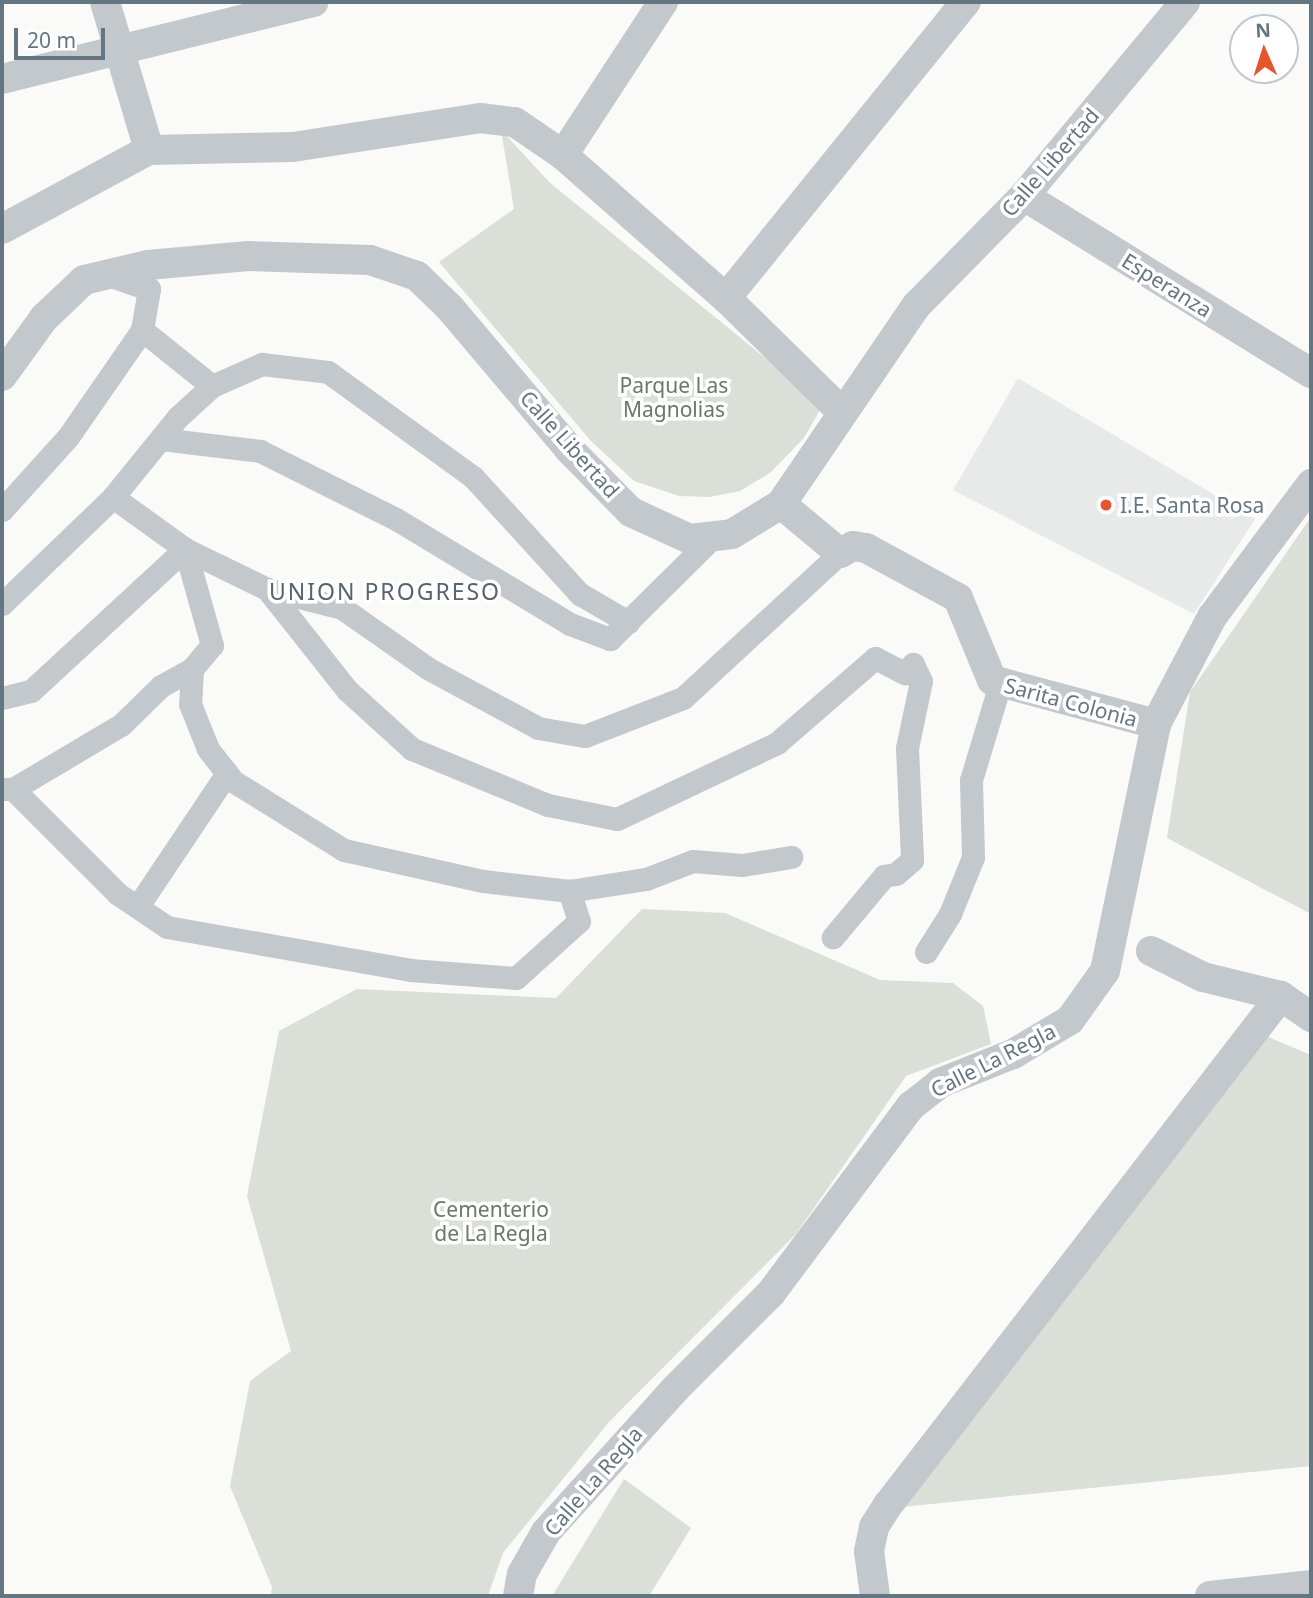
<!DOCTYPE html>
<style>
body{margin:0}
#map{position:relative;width:1313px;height:1598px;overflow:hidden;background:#fafaf8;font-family:"Noto Sans",sans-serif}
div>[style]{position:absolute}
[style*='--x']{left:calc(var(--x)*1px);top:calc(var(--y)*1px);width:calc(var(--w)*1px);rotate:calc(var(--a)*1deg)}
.built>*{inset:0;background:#e8e9e9}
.green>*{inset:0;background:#dadfd7}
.pedestrian>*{height:23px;margin:-11.5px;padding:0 11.5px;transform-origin:11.5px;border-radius:11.5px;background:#c3c8cc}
.minor>*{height:30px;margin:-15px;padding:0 15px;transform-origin:15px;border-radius:15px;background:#c3c8cc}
.dots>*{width:19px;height:19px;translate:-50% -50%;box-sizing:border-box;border:4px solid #fff;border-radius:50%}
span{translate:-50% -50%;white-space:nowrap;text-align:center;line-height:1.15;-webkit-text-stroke:7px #fff;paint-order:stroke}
.street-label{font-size:21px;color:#657683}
.park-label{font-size:21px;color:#687a64}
.poi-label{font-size:21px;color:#657683}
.left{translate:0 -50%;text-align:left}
.neighbourhood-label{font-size:23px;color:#57646e;letter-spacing:2px}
.frame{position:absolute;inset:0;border:4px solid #657683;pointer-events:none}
.north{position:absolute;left:1229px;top:14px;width:70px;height:70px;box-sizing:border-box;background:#fff;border:2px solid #c1c8cd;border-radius:50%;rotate:357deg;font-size:19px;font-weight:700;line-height:28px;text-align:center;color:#657683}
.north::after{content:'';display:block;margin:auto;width:24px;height:32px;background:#e4572e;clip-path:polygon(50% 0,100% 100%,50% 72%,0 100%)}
.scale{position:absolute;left:14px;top:28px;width:91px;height:32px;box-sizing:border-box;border:4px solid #657683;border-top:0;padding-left:9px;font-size:21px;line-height:24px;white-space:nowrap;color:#657683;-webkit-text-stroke:5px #fff;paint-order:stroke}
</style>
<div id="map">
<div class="built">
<div style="clip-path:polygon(1018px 378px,1255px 519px,1194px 614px,953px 490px)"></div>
</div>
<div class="green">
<div style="clip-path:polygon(501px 130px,549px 182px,823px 405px,804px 438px,770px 473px,740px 491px,710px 497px,679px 496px,634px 481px,590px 440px,439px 262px,514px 209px)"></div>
<div style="clip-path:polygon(1311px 517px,1311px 914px,1167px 838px,1190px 692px)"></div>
<div style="clip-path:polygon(642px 909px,725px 913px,880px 980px,953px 983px,983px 1006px,991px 1044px,906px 1076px,796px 1234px,609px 1422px,503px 1553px,488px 1596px,271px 1596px,272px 1587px,230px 1486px,250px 1381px,291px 1351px,247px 1196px,279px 1031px,357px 989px,556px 998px)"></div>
<div style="clip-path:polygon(1266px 1036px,1311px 1055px,1311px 1466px,902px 1507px)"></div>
<div style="clip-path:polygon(624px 1479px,691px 1528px,649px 1596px,552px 1596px)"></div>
</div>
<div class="pedestrian">
<div style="--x:212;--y:386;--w:55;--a:-23.7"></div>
<div style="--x:262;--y:364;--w:66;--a:6.9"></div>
<div style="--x:328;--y:372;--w:179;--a:35.9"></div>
<div style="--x:473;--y:477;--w:159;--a:47.6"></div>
<div style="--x:580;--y:594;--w:56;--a:30.3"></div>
<div style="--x:161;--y:439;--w:100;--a:6.9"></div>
<div style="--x:260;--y:451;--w:152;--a:26.6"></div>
<div style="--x:396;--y:519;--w:203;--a:31.1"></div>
<div style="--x:570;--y:624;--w:43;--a:20.6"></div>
<div style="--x:610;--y:639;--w:146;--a:-44.7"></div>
<div style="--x:113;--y:497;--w:89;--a:35.8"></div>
<div style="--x:185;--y:549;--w:100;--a:74.3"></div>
<div style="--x:212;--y:645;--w:31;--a:130"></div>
<div style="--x:192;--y:669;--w:35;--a:93"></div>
<div style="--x:190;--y:704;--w:48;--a:68.2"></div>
<div style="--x:208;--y:749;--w:41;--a:52"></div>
<div style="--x:233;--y:781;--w:131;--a:31.9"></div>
<div style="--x:344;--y:850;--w:142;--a:12.6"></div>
<div style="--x:483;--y:881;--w:87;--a:6.6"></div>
<div style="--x:569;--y:891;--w:78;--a:-8.9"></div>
<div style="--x:646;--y:879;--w:50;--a:-21"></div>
<div style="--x:693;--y:861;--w:49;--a:4.7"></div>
<div style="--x:742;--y:865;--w:50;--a:-9.3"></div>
<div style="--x:2;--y:510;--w:98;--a:-47.9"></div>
<div style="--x:68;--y:437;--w:130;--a:-55.3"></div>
<div style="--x:142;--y:330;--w:42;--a:-80.3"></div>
<div style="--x:149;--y:289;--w:43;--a:-161.1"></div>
<div style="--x:267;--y:589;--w:77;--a:14.2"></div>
<div style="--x:342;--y:608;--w:106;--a:35"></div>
<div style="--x:429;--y:669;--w:124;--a:28.4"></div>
<div style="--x:538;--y:728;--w:48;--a:9.7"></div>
<div style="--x:585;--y:736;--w:105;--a:-21.2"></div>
<div style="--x:683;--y:698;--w:214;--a:-42.7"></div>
<div style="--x:2;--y:604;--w:154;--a:-43.9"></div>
<div style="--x:113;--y:497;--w:103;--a:-50.9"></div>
<div style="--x:178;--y:417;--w:46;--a:-42.4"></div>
<div style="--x:212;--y:386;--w:90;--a:-141.3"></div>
<div style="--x:2;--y:698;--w:30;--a:-14"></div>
<div style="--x:31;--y:691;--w:209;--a:-42.7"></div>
<div style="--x:185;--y:549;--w:91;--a:26"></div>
<div style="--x:267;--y:589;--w:129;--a:51.6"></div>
<div style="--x:347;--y:690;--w:88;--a:42.2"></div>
<div style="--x:412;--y:749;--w:147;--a:22.4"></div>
<div style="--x:548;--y:805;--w:70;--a:11.5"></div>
<div style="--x:617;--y:819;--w:177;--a:-25.4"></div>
<div style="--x:777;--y:743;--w:130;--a:-40.9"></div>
<div style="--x:875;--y:658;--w:34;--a:27"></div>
<div style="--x:905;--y:673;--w:12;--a:-48"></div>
<div style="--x:913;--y:664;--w:19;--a:65"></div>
<div style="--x:921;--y:681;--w:68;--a:101.8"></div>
<div style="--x:907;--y:748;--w:112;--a:87.4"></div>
<div style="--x:912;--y:860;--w:21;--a:139"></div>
<div style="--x:896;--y:874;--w:12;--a:171"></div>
<div style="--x:884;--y:876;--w:80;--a:129.9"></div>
<div style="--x:2;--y:789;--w:11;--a:0"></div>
<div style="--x:13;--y:789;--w:126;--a:-30.7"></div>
<div style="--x:121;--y:725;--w:56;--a:-44.3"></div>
<div style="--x:161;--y:686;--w:35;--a:-29"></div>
<div style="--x:13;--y:789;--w:148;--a:45"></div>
<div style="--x:118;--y:894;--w:59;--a:34"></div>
<div style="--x:167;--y:927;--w:247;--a:10"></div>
<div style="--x:410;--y:970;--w:106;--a:4.3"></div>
<div style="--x:516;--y:978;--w:85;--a:-42.1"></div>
<div style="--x:579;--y:921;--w:32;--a:-108"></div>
<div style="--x:138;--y:906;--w:160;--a:-56.2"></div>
<div style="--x:926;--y:952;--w:45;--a:-57.7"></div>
<div style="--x:950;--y:914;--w:61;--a:-68"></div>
<div style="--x:973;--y:857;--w:77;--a:-91.5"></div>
<div style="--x:971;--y:780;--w:100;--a:-73.2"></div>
</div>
<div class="minor">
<div style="--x:105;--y:2;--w:154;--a:73.4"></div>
<div style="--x:2;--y:79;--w:321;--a:-13.9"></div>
<div style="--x:563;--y:155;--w:183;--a:-56.8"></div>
<div style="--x:1024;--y:196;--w:337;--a:31.7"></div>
<div style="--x:2;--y:229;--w:167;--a:-28.3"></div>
<div style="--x:149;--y:150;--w:144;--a:-1.2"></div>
<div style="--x:293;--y:147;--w:189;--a:-8.8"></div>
<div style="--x:480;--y:118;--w:35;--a:7"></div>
<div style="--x:515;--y:122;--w:58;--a:34.5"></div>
<div style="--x:563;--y:155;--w:217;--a:41.3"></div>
<div style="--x:726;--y:298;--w:163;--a:44.5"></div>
<div style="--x:726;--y:298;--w:381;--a:-51"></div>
<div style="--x:2;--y:376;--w:72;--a:-54.1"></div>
<div style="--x:44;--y:318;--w:55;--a:-43.5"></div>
<div style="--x:84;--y:280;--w:66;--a:-13.2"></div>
<div style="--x:148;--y:265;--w:101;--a:-5.1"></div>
<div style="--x:249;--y:256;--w:121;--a:1.9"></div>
<div style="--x:370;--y:260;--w:50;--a:18.8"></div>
<div style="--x:417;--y:276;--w:46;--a:44.1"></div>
<div style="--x:450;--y:308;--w:185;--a:49.8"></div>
<div style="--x:569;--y:449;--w:88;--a:45.5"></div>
<div style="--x:631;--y:512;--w:65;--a:24.6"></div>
<div style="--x:690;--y:539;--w:42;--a:-6.8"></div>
<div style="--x:732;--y:534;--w:57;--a:-31.5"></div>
<div style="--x:781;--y:504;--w:241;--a:-55.7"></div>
<div style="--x:917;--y:305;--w:153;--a:-45.5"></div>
<div style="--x:1024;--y:196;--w:252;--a:-50.3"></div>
<div style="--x:781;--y:504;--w:77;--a:39.7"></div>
<div style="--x:840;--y:553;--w:15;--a:-28"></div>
<div style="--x:853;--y:546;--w:13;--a:9"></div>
<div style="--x:866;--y:548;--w:105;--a:28.5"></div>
<div style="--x:958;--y:598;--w:89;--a:67.5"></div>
<div style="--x:992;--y:680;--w:170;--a:15"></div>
<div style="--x:1151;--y:951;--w:58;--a:26.6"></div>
<div style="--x:1203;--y:977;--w:80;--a:13.7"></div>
<div style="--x:1281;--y:996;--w:37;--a:35"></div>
<div style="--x:518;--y:1596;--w:22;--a:-80"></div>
<div style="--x:522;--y:1574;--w:48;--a:-60.3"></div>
<div style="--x:546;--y:1532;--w:193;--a:-47.9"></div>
<div style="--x:675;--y:1389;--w:136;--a:-45"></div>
<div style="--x:771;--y:1293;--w:234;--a:-53.2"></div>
<div style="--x:911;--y:1106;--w:37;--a:-38"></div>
<div style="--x:940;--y:1083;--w:79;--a:-21.7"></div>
<div style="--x:1013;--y:1054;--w:66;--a:-30.8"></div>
<div style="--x:1070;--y:1020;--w:60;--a:-54.5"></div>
<div style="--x:1105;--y:971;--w:252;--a:-78.3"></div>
<div style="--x:1156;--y:724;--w:121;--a:-62.4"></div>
<div style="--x:1212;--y:617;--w:166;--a:-53.3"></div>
<div style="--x:875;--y:1596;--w:45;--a:-97.6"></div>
<div style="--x:869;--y:1551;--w:25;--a:-78"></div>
<div style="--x:874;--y:1527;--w:26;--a:-58"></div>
<div style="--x:888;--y:1505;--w:643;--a:-52.33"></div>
<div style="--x:1210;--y:1596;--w:102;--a:-6.2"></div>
</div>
<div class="dots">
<div style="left:1106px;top:505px;background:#e4572e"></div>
</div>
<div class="street-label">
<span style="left:1050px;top:162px;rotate:-49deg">Calle Libertad</span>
<span style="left:1167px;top:285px;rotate:32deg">Esperanza</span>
<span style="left:570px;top:444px;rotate:48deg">Calle Libertad</span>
<span style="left:1071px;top:702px;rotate:15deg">Sarita Colonia</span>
<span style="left:993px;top:1060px;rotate:-27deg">Calle La Regla</span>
<span style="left:593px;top:1481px;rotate:-49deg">Calle La Regla</span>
</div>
<div class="park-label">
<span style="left:674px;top:397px">Parque Las<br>Magnolias</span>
<span style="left:491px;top:1221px">Cementerio<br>de La Regla</span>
</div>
<div class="poi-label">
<span class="left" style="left:1120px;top:505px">I.E. Santa Rosa</span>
</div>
<div class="neighbourhood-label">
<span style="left:385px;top:591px">UNION PROGRESO</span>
</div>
<div class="frame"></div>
<div class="north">N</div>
<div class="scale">20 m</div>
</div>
